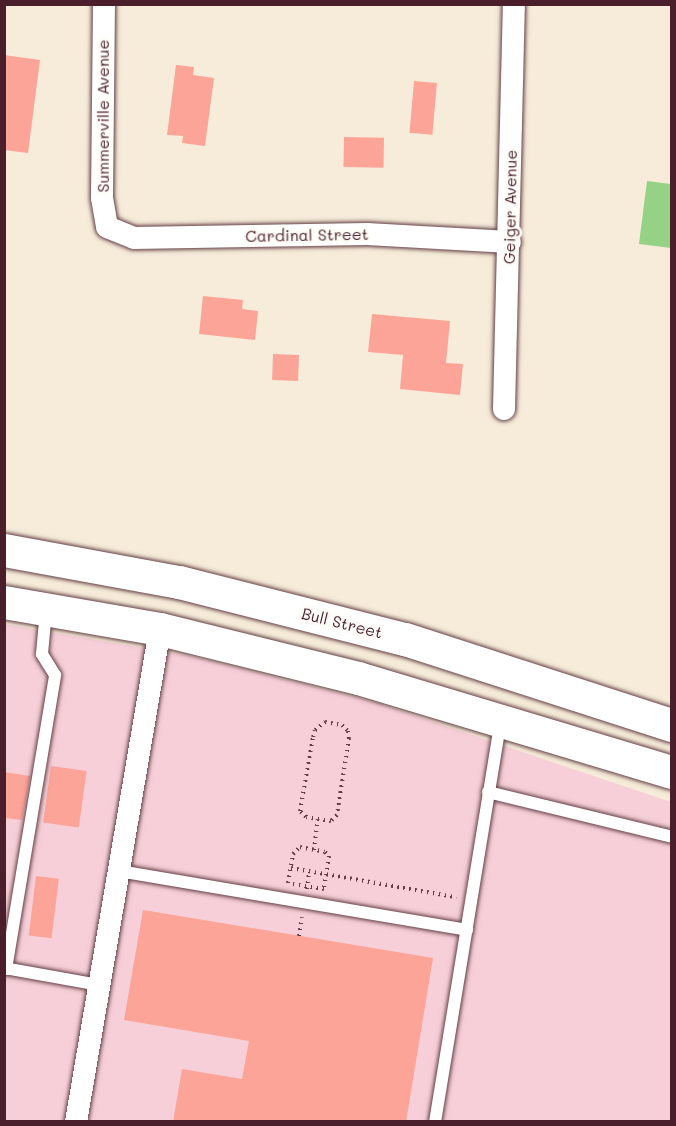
<!DOCTYPE html>
<style>
body{margin:0}
#map{position:relative;width:676px;height:1126px;overflow:hidden;background:#f6ecd9;font-family:Mali,sans-serif}
div>[style]{position:absolute}
[style*='--x']{left:calc(var(--x)*1px);top:calc(var(--y)*1px);width:calc(var(--w)*1px);rotate:calc(var(--a)*1deg)}
.built>*{inset:0;background:#f6cfd8}
.green>*{inset:0;background:#96d286}
.building>*{inset:0;background:#fca498;transform-origin:0 0}
.path>*{height:4px;margin-top:-2px;transform-origin:0;background:repeating-linear-gradient(90deg,#643e45 0 1.5px,transparent 0 6px)}
.roads{filter:drop-shadow(0 0 2px #643e45) drop-shadow(0 0 2px #643e45)}
.lane>*{height:12px;margin:-6px;padding:0 6px;transform-origin:6px;border-radius:6px;background:#fff}
.street>*{height:22px;margin:-11px;padding:0 11px;transform-origin:11px;border-radius:11px;background:#fff}
.highway>*{height:33px;margin:-16.5px;padding:0 16.5px;transform-origin:16.5px;border-radius:16.5px;background:#fff}
span{translate:-50% -50%;white-space:nowrap;text-align:center;line-height:1.15;-webkit-text-stroke:6px #fdfcf7;paint-order:stroke}
.street-label{font-size:16px;color:#4a1f2b}
.frame{position:absolute;inset:0;border:6px solid #4a1f2b;pointer-events:none}
</style>
<div id="map">
<div class="built">
<div style="clip-path:polygon(4px 624px,190px 656px,374px 702px,671px 802px,671px 1121px,5px 1121px)"></div>
</div>
<div class="green">
<div style="clip-path:polygon(647px 181px,671px 184px,671px 248px,639px 244px)"></div>
</div>
<div class="building">
<div style="clip-path:polygon(4px 55px,40px 60px,28px 153px,4px 150px)"></div>
<div style="clip-path:polygon(176px 65px,194px 67px,193px 75px,214px 78px,205px 146px,182px 143px,183px 136px,167px 135px)"></div>
<div style="left:414px;top:81px;width:23px;height:52px;rotate:5deg"></div>
<div style="left:344px;top:137px;width:40px;height:30px;rotate:1deg"></div>
<div style="clip-path:polygon(203px 296px,243px 300px,242px 309px,258px 311px,255px 340px,199px 334px)"></div>
<div style="clip-path:polygon(372px 314px,450px 321px,446px 363px,463px 364px,460px 395px,400px 389px,403px 355px,368px 352px)"></div>
<div style="left:273px;top:354px;width:26px;height:26px;rotate:2deg"></div>
<div style="left:51px;top:766px;width:36px;height:57px;rotate:8deg"></div>
<div style="clip-path:polygon(4px 772px,30px 776px,22px 820px,4px 818px)"></div>
<div style="left:36px;top:876px;width:23px;height:60px;rotate:7deg"></div>
<div style="clip-path:polygon(143px 910px,433px 958px,406px 1122px,173px 1122px,182px 1069px,242px 1079px,249px 1041px,124px 1020px)"></div>
</div>
<div class="path">
<div style="--x:325;--y:722;--w:17;--a:10"></div>
<div style="--x:342;--y:725;--w:8;--a:45"></div>
<div style="--x:348;--y:731;--w:7;--a:82"></div>
<div style="--x:349;--y:738;--w:78;--a:98.9"></div>
<div style="--x:337;--y:815;--w:8;--a:135"></div>
<div style="--x:331;--y:821;--w:25;--a:-171"></div>
<div style="--x:306;--y:817;--w:8;--a:-135"></div>
<div style="--x:300;--y:811;--w:75;--a:-80"></div>
<div style="--x:313;--y:737;--w:7;--a:-74"></div>
<div style="--x:315;--y:730;--w:13;--a:-39"></div>
<div style="--x:300;--y:847;--w:25;--a:11"></div>
<div style="--x:325;--y:852;--w:6;--a:45"></div>
<div style="--x:329;--y:856;--w:33;--a:99"></div>
<div style="--x:324;--y:889;--w:36;--a:-171"></div>
<div style="--x:288;--y:883;--w:29;--a:-80"></div>
<div style="--x:293;--y:854;--w:10;--a:-45"></div>
<div style="--x:314;--y:850;--w:31;--a:-83"></div>
<div style="--x:291;--y:868;--w:168;--a:10"></div>
<div style="--x:307;--y:889;--w:17;--a:-83"></div>
<div style="--x:299;--y:936;--w:19;--a:-81"></div>
</div>
<div class="roads">
<div class="lane">
<div style="--x:488;--y:792;--w:189;--a:13.7"></div>
<div style="--x:119;--y:871;--w:353;--a:9.6"></div>
<div style="--x:4;--y:968;--w:97;--a:10.1"></div>
<div style="--x:6;--y:969;--w:298;--a:-80.5"></div>
<div style="--x:55;--y:675;--w:25;--a:-122"></div>
<div style="--x:42;--y:654;--w:44;--a:-84.8"></div>
<div style="--x:435;--y:1122;--w:404;--a:-80.7"></div>
</div>
<div class="street">
<div style="--x:104;--y:4;--w:194;--a:90.6"></div>
<div style="--x:102;--y:198;--w:29;--a:80"></div>
<div style="--x:107;--y:227;--w:29;--a:22"></div>
<div style="--x:134;--y:238;--w:233;--a:-1"></div>
<div style="--x:367;--y:234;--w:143;--a:3.2"></div>
<div style="--x:504;--y:409;--w:405;--a:-88.6"></div>
<div style="--x:76;--y:1122;--w:500;--a:-80.33"></div>
</div>
<div class="highway">
<div style="--x:4;--y:550;--w:178;--a:10.4"></div>
<div style="--x:179;--y:582;--w:233;--a:14.2"></div>
<div style="--x:405;--y:639;--w:281;--a:17.9"></div>
<div style="--x:4;--y:602;--w:158;--a:9.8"></div>
<div style="--x:160;--y:629;--w:204;--a:13.9"></div>
<div style="--x:358;--y:678;--w:328;--a:16.7"></div>
</div>
</div>
<div class="street-label">
<span style="left:103px;top:116px;rotate:-90deg">Summerville Avenue</span>
<span style="left:510px;top:207px;rotate:-89deg">Geiger Avenue</span>
<span style="left:307px;top:235px;rotate:-1deg">Cardinal Street</span>
<span style="left:342px;top:623px;rotate:14deg">Bull Street</span>
</div>
<div class="frame"></div>
</div>
